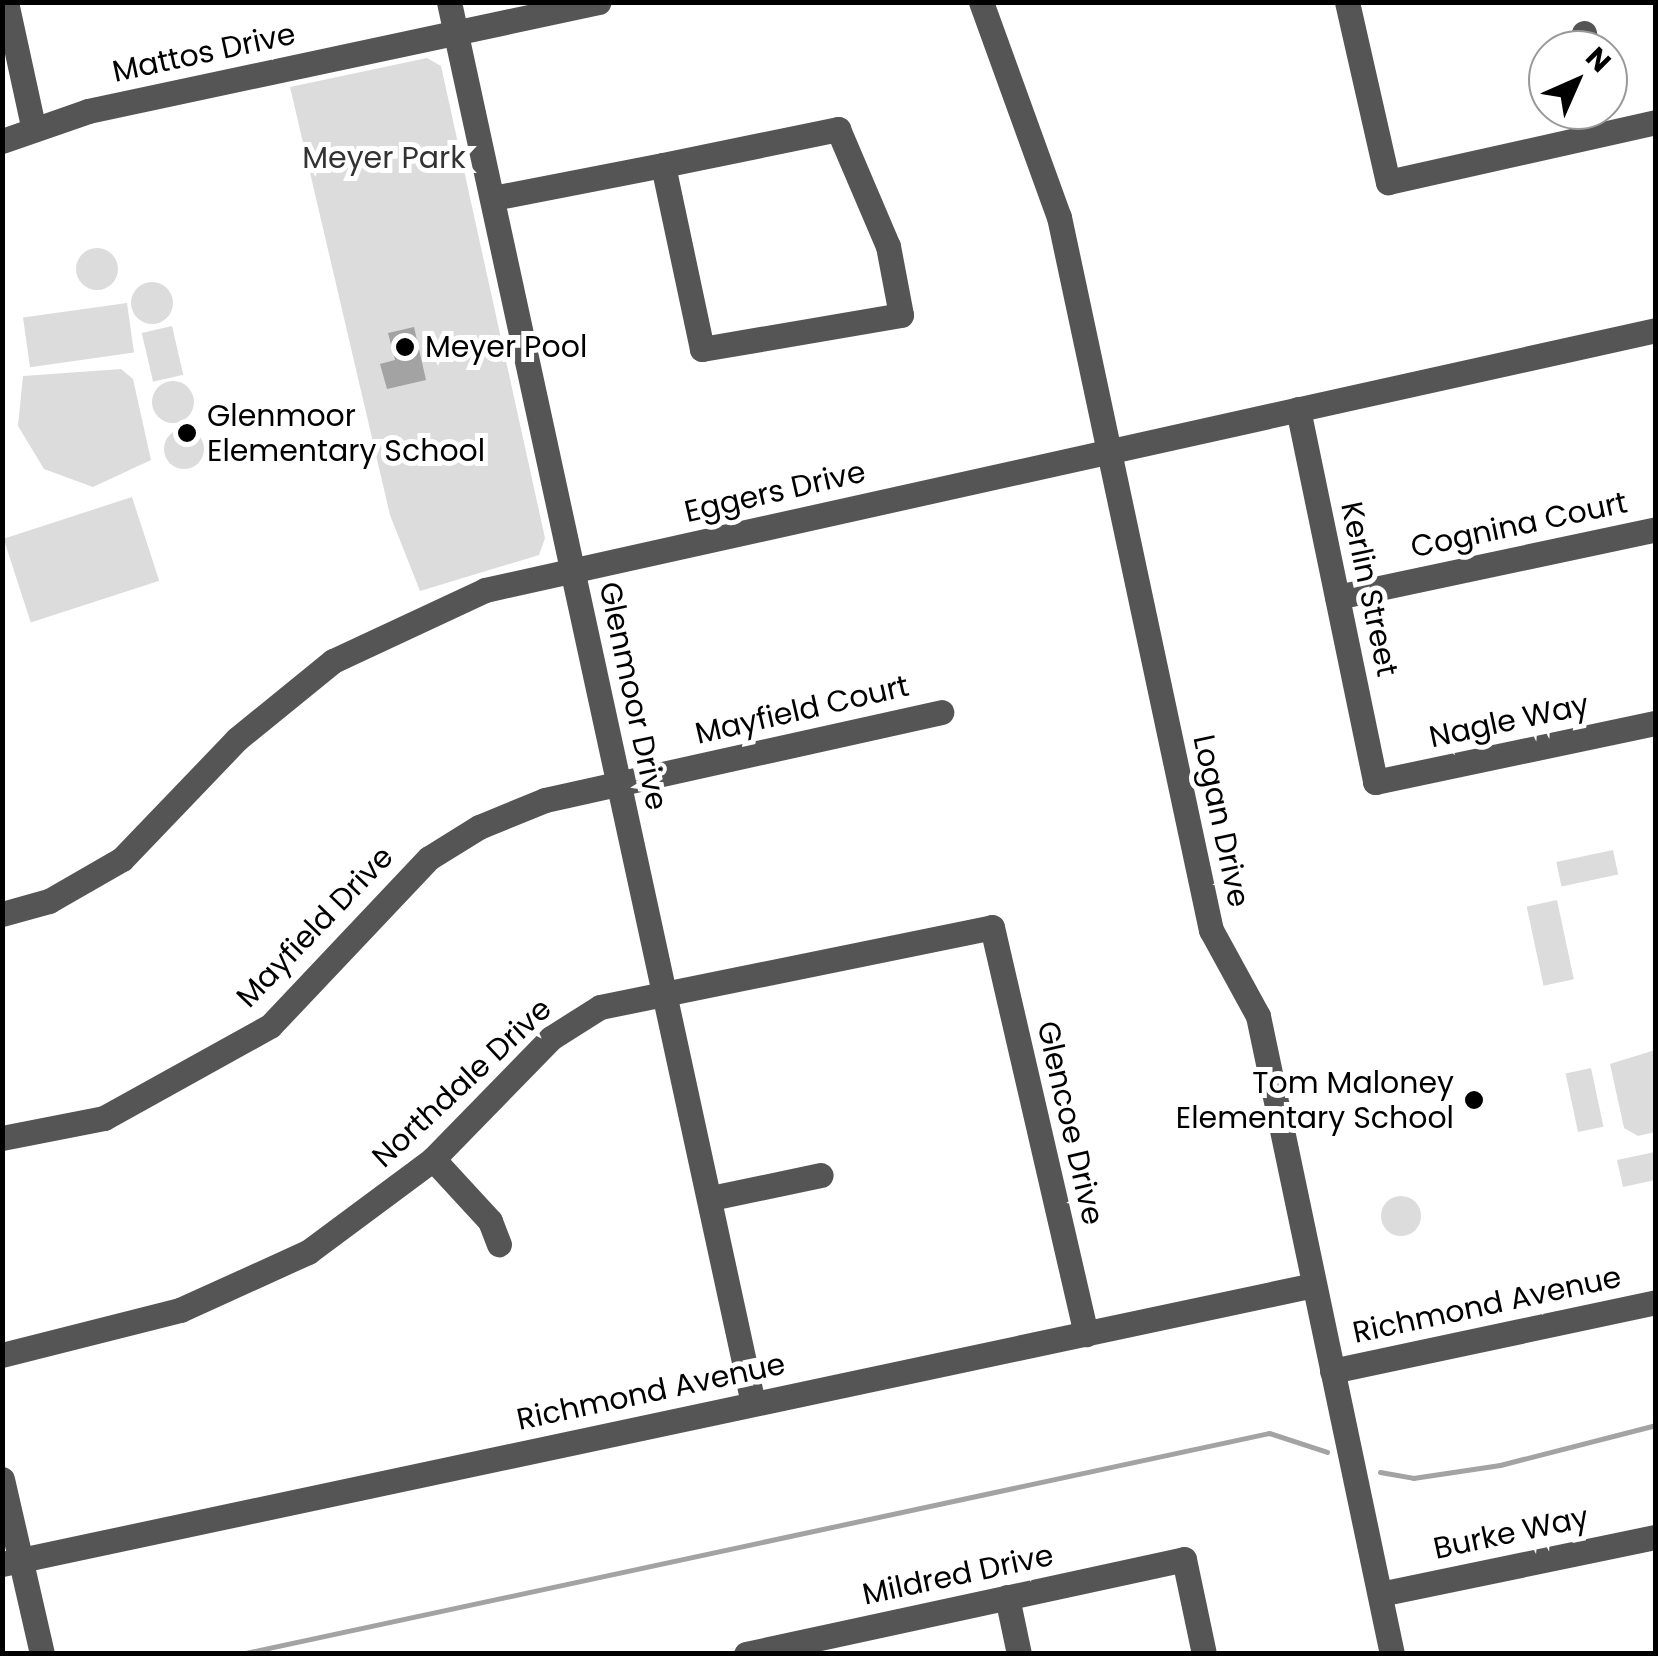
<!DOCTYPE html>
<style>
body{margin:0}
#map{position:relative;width:1658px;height:1656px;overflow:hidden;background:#fff;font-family:Poppins,sans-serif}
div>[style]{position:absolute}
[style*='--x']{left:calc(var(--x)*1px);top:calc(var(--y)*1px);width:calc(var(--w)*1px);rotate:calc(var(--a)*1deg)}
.green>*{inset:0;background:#dcdcdc;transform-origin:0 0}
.round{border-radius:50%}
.water>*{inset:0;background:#a3a3a3}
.stream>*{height:5px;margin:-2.5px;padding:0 2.5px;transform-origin:2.5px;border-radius:2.5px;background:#a3a3a3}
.minor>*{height:25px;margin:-12.5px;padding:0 12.5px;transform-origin:12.5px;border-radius:12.5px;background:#555}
.dots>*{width:28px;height:28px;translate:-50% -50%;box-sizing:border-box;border:5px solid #fff;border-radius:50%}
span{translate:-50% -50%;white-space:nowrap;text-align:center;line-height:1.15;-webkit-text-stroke:10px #fff;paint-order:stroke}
.street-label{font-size:30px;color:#000}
.park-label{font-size:30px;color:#333}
.poi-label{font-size:30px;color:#000}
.left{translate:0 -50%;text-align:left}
.right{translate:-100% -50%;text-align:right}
.frame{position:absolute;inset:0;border:5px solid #000;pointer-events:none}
.north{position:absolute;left:1528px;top:30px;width:100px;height:100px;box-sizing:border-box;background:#fff;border:2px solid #999;border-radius:50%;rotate:45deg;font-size:28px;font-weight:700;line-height:40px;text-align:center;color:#000}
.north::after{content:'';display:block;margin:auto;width:35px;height:45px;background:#000;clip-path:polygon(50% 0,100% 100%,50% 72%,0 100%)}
</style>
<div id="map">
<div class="green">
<div style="clip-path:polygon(427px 58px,441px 66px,545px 538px,539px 555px,420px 591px,390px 515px,290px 87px)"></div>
<div class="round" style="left:76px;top:248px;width:42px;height:42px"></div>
<div class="round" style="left:131px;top:282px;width:42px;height:42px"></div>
<div style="left:127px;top:303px;width:50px;height:105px;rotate:82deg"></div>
<div style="left:172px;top:326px;width:50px;height:31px;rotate:77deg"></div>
<div style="clip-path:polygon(121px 369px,133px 379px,151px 460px,93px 487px,44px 469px,18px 426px,23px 376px)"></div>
<div class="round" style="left:152px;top:381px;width:42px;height:42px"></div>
<div class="round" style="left:164px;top:429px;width:40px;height:40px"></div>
<div style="left:132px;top:497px;width:88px;height:135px;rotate:72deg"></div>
<div style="left:1613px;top:850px;width:25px;height:58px;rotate:78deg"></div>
<div style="left:1557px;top:900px;width:81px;height:31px;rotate:78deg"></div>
<div style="clip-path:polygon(1655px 1050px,1655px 1132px,1638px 1136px,1624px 1128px,1610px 1064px)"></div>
<div style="left:1591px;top:1068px;width:60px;height:26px;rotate:78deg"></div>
<div style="clip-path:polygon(1655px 1152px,1655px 1180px,1623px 1187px,1617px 1160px)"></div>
<div class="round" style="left:1381px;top:1196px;width:40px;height:40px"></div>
</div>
<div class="water">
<div style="clip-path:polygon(414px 327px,426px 380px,387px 389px,380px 364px,395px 360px,388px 333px)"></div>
</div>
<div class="stream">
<div style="--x:1380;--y:1472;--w:34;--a:10"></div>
<div style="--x:1413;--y:1478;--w:88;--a:-8.5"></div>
<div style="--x:1500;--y:1465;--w:161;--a:-14.4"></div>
<div style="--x:241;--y:1654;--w:1051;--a:-12.13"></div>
<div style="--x:1269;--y:1433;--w:61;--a:18.1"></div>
</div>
<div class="minor">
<div style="--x:6;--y:2;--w:127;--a:77.7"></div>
<div style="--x:449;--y:2;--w:1434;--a:77.76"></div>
<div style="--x:981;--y:2;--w:229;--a:70.1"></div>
<div style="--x:1059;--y:217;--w:729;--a:77.97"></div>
<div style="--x:1211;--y:930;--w:98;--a:61.3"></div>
<div style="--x:1258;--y:1016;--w:652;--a:78.14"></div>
<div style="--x:1347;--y:2;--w:185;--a:77.2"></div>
<div style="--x:1388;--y:182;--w:275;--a:-12.6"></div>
<div style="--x:1584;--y:33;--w:17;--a:80"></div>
<div style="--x:838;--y:129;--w:127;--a:66.9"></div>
<div style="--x:888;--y:246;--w:70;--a:79.3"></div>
<div style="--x:901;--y:315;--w:202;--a:170.3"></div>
<div style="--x:702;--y:349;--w:188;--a:-102"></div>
<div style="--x:663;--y:165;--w:179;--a:-11.6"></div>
<div style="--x:2;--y:141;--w:91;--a:-19.2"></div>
<div style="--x:88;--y:111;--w:522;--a:-12.04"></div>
<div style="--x:493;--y:198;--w:173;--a:-11"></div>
<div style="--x:1298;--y:409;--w:381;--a:78.3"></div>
<div style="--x:1375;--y:782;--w:287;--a:-11.9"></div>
<div style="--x:1337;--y:597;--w:326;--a:-12"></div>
<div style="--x:2;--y:914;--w:49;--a:-15.5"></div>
<div style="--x:49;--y:901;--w:84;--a:-29.9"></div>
<div style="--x:122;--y:859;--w:166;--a:-46.2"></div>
<div style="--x:237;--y:739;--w:124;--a:-39.1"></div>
<div style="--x:333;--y:661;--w:168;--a:-25"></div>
<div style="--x:485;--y:590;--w:1200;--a:-12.52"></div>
<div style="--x:2;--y:1138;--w:104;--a:-11.1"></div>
<div style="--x:104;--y:1118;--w:190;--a:-29"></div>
<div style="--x:270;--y:1026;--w:231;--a:-46.6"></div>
<div style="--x:429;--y:858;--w:59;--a:-31.8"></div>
<div style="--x:479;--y:827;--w:71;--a:-22.2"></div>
<div style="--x:545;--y:800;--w:406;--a:-12.5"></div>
<div style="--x:433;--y:1159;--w:84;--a:47.4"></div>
<div style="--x:490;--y:1221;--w:25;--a:69"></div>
<div style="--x:711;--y:1198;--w:112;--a:-11.8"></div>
<div style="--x:2;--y:1355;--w:184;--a:-14.2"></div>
<div style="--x:180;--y:1310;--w:141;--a:-24.4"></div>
<div style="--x:308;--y:1252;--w:156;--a:-36.6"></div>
<div style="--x:433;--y:1159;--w:169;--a:-45.7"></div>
<div style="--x:551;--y:1038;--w:58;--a:-32.3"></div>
<div style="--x:600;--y:1007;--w:400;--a:-11.5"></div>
<div style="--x:992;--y:927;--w:418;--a:77"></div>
<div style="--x:1332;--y:1371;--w:331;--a:-12"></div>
<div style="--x:2;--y:1479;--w:180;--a:77.1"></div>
<div style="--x:2;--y:1564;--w:1340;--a:-12.01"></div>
<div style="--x:1380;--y:1594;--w:282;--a:-11.7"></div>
<div style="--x:1007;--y:1597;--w:58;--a:78.1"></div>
<div style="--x:746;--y:1654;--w:448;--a:-12.2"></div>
<div style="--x:1184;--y:1559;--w:97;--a:78.1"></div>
</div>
<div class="dots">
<div style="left:405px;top:347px;background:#000"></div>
<div style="left:187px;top:433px;background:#000"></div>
<div style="left:1474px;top:1100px;background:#000"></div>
</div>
<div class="street-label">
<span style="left:204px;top:53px;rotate:-12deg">Mattos Drive</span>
<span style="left:775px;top:492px;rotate:-13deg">Eggers Drive</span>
<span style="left:1519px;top:525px;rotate:-12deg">Cognina Court</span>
<span style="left:1369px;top:589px;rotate:78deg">Kerlin Street</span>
<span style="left:633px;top:696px;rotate:78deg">Glenmoor Drive</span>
<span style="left:802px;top:710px;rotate:-13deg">Mayfield Court</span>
<span style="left:1509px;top:721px;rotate:-12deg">Nagle Way</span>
<span style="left:1221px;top:821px;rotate:78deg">Logan Drive</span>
<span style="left:315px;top:927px;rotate:-46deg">Mayfield Drive</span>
<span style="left:462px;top:1083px;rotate:-43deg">Northdale Drive</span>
<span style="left:1070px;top:1123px;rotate:77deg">Glencoe Drive</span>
<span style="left:1487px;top:1305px;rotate:-12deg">Richmond Avenue</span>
<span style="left:651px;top:1392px;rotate:-12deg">Richmond Avenue</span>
<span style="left:1511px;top:1533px;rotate:-12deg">Burke Way</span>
<span style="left:958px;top:1575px;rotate:-12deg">Mildred Drive</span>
</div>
<div class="park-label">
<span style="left:384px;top:158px">Meyer Park</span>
</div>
<div class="poi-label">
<span class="left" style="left:425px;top:347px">Meyer Pool</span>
<span class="left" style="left:207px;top:433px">Glenmoor<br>Elementary School</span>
<span class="right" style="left:1454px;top:1100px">Tom Maloney<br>Elementary School</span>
</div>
<div class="frame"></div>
<div class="north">N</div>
</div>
